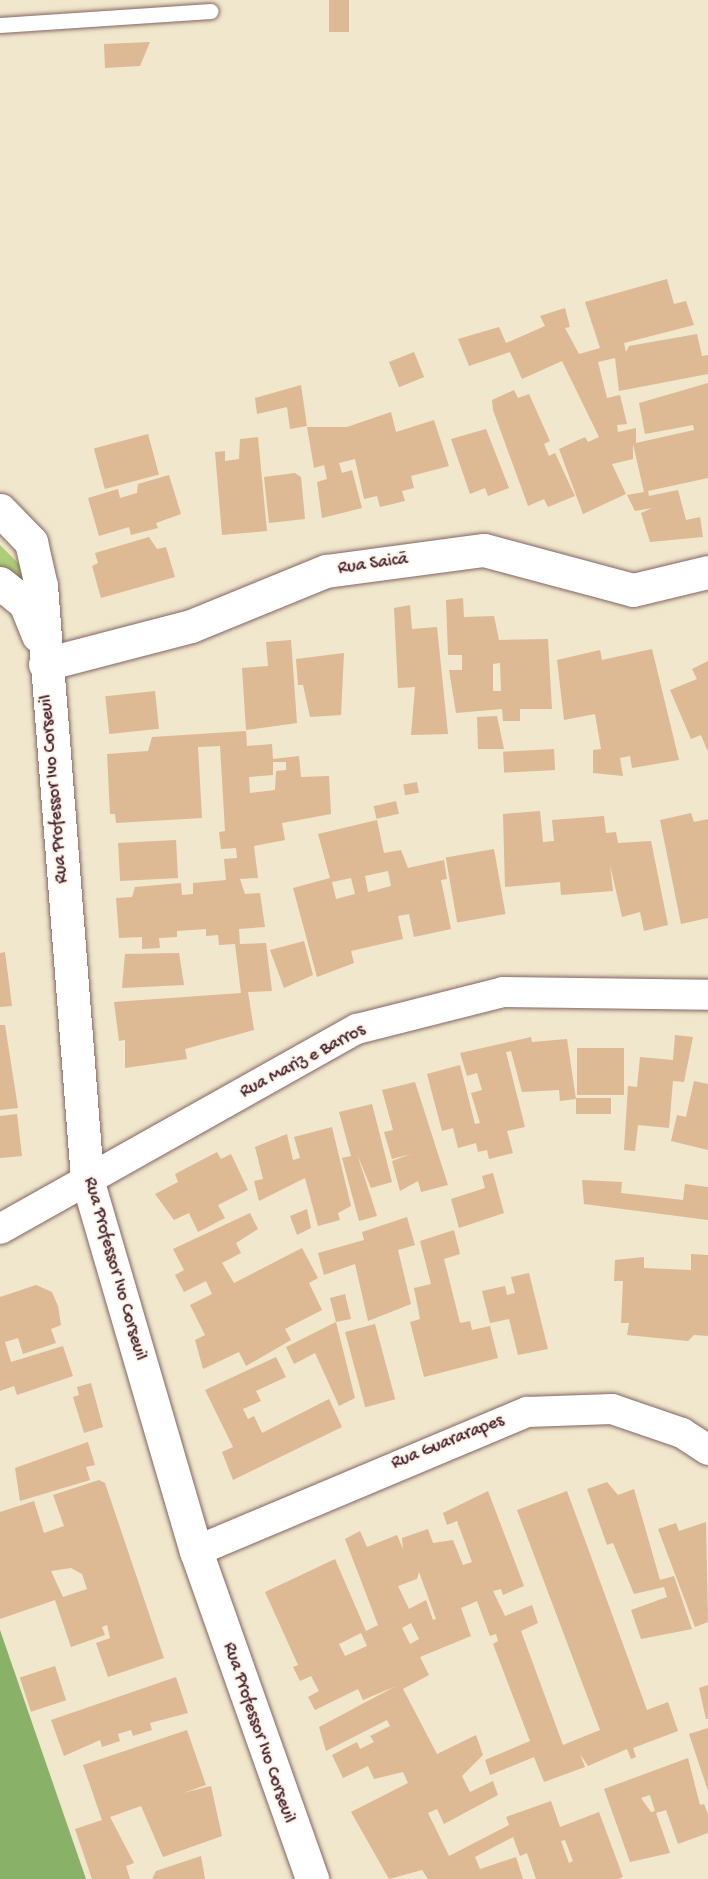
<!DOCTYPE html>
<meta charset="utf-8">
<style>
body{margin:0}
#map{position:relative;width:708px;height:1879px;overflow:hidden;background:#f0e7cc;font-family:"Gochi Hand",sans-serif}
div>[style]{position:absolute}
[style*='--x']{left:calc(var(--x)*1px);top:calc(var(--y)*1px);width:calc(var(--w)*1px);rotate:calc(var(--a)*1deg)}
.green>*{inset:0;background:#acce76}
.forest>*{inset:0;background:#89b167}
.building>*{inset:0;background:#ddb994;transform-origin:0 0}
.roads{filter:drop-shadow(0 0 2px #846563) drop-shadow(0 0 2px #846563)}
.service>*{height:15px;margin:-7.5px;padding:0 7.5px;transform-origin:7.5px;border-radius:7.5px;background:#fff}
.minor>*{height:30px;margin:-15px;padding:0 15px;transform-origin:15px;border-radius:15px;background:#fff}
.tertiary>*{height:33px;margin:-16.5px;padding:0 16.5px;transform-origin:16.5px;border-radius:16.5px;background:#fff}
span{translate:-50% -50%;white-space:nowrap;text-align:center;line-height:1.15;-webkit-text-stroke:4.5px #fbf7ec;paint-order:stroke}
.street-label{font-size:18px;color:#4a1f2b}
</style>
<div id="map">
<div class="green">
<div style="clip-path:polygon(0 545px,20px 565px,31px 596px,0 579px)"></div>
</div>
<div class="forest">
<div style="clip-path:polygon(0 1630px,86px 1879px,0 1879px)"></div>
</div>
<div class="building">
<div style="left:329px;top:0;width:20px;height:32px"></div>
<div style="clip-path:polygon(150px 42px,140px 66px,105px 68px,104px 44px)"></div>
<div style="clip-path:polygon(667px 279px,674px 304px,686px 301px,694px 325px,624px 343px,626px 352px,629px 346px,697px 334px,702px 356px,708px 355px,708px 374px,619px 391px,615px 358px,598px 362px,607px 398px,620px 395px,627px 424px,617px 425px,618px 432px,636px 428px,636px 443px,694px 430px,693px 425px,645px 434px,639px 403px,708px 383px,708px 478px,648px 491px,649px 496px,678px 490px,686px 520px,700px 517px,703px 537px,650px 542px,641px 513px,652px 508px,635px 511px,627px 495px,644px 492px,633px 444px,633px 459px,612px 464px,626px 494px,583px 514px,559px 449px,585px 437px,588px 442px,599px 437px,562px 361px,522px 379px,510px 352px,469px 366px,458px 339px,499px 327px,506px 343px,545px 326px,540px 316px,565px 308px,570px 327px,565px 328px,579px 354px,600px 348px,585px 302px)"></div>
<div style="left:414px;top:352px;width:27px;height:27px;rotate:68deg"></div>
<div style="clip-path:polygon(301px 385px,307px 426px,290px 429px,287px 407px,257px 414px,255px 398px)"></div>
<div style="clip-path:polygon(514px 390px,518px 398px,529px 394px,550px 441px,544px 444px,549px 456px,555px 453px,575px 496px,548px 507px,544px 499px,528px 506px,493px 410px,492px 400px)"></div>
<div style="clip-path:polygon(391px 412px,396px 432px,434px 420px,449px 466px,411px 476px,414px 488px,402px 491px,405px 501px,380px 507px,377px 496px,364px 499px,355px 459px,339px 463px,342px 473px,352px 470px,362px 508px,322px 518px,317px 482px,327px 479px,324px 465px,314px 468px,307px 427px,347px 427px)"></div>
<div style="clip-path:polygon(486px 429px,509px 488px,488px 496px,485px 488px,470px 494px,451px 439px)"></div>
<div style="left:148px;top:434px;width:42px;height:56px;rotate:75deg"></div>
<div style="clip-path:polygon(258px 437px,267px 531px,222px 535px,215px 452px,225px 451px,225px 461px,239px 459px,240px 439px)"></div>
<div style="clip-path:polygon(295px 473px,301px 477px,305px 519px,269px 523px,264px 477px)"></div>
<div style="clip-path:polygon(169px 475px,181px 514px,156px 523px,158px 528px,131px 535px,129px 527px,99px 536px,88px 498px,118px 489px,120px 498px,137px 493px,138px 484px)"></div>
<div style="clip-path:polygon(149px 537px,157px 549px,166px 547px,175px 577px,101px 598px,92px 566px,98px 563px,95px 553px)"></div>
<div style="clip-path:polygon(evenodd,463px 598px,464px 617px,494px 616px,499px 640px,548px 639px,552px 709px,520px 709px,520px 721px,503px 721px,502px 709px,456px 713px,449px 670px,462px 670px,462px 655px,448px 655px,446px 600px,463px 598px,500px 663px,501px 691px,493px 691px,493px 664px,500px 663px)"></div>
<div style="clip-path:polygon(410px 605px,412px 629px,437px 627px,448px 734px,411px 735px,415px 687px,398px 688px,394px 608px)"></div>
<div style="clip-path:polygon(291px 640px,297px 723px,246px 730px,242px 668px,268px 666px,266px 642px)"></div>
<div style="clip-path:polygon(652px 649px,679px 760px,632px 768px,630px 756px,620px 758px,623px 776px,593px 773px,593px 750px,601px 749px,595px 714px,564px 720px,557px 660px,600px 650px,602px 660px)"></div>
<div style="clip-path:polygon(344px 653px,341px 715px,310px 717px,303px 685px,298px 685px,296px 659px)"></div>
<div style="clip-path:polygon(708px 661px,708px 752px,701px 735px,691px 739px,670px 690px,697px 679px,692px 669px)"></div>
<div style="left:155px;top:691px;width:38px;height:50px;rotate:84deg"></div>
<div style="clip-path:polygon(497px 716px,504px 749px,478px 749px,477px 717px)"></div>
<div style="clip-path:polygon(evenodd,246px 731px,247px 746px,272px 744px,273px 759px,299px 756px,301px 777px,329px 776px,331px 814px,282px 823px,285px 840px,254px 846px,258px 878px,240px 879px,245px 894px,260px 893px,265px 927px,239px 929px,240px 944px,266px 943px,272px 991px,248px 992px,254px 1030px,185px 1049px,187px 1059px,125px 1068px,125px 1040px,119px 1041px,114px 1002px,241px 993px,235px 944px,219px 945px,218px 935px,206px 936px,206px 929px,177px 931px,177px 937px,159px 938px,160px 948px,142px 949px,142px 937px,119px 938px,116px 898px,132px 897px,135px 887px,181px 883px,182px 895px,193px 894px,193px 883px,226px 880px,224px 859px,237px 858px,236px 848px,221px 849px,219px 832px,225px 831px,220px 746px,198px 747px,202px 818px,116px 823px,115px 814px,110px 814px,107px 754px,148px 751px,152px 737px,246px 731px,273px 762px,286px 762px,286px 770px,276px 771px,275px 790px,250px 793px,249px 777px,273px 775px,273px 762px)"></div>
<div style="left:554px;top:749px;width:21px;height:51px;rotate:87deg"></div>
<div style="left:417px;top:782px;width:11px;height:14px;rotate:80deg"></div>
<div style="left:396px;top:801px;width:13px;height:23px;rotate:77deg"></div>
<div style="clip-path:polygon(540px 811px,543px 842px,554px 841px,552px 820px,604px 816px,606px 833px,616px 832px,618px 843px,651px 841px,668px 925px,644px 931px,640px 912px,622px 917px,610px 865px,613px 891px,561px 895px,560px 882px,505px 887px,503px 814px)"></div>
<div style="clip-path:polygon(691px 813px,694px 822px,708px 819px,708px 918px,681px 924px,660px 820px)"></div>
<div style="clip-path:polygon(evenodd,377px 820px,384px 853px,401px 850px,408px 868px,444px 860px,447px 879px,441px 880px,451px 929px,414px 937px,409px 914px,398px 916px,403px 939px,351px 951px,354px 963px,317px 977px,293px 888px,330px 878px,318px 834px,377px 820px,388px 871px,391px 886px,368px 892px,365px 876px,388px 871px,377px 820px,351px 878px,355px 894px,336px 899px,332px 882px,351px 878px)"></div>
<div style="left:176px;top:840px;width:38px;height:58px;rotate:87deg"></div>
<div style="left:494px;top:849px;width:66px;height:49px;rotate:80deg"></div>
<div style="clip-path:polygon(304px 941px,313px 975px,284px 988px,270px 950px)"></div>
<div style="clip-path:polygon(5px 952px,12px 1006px,0 1007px,0 953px)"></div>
<div style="clip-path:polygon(179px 953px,184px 985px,122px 988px,125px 954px)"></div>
<div style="clip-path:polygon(0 1025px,5px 1025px,18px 1108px,0 1110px)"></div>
<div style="clip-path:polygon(675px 1035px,693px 1037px,684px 1082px,673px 1081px,669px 1128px,638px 1125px,635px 1151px,624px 1150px,628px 1086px,637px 1087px,640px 1057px,673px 1060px)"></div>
<div style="clip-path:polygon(531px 1037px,532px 1042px,567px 1039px,576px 1099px,560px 1101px,559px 1090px,522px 1092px,511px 1051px,506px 1052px,525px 1127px,507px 1131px,513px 1153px,489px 1159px,487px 1150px,478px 1152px,476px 1143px,458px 1148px,453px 1128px,442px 1131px,427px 1074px,460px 1065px,475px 1124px,480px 1123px,471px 1093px,482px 1090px,477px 1073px,467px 1076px,460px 1053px)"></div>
<div style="left:577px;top:1048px;width:47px;height:47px"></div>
<div style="clip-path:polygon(694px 1081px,708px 1084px,708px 1150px,671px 1141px,677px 1115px,686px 1117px)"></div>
<div style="clip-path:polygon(415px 1082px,448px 1185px,421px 1192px,418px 1181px,400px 1191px,392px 1161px,411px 1154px,392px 1159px,384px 1132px,393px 1130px,382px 1090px)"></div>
<div style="left:611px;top:1098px;width:16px;height:35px;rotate:90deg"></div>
<div style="clip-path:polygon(372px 1104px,392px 1182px,371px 1188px,357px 1154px,377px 1216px,359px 1221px,342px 1158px,351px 1156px,339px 1112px)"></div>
<div style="clip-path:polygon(17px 1114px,22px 1156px,0 1158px,0 1116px)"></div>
<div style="clip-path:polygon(332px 1127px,351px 1206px,338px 1213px,340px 1220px,318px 1226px,305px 1178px,259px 1201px,254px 1181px,263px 1179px,255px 1147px,287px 1134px,293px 1160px,300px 1158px,294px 1137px)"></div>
<div style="clip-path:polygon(217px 1152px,221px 1159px,231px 1154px,248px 1190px,218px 1205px,225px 1218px,198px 1232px,189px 1213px,174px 1220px,155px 1194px,178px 1182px,175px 1174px)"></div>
<div style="clip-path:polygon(493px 1173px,504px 1213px,459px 1228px,451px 1199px,485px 1188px,482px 1176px)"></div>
<div style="clip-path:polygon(582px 1180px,622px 1182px,621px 1193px,683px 1200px,685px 1184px,708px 1187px,708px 1220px,584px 1204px)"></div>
<div style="clip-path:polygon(307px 1209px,311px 1228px,297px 1235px,290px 1216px)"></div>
<div style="clip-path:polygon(250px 1213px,258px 1229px,236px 1243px,241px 1253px,222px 1263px,234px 1283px,302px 1248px,318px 1278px,309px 1283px,322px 1310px,285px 1329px,291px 1340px,246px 1366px,239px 1352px,203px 1369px,195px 1340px,205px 1335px,190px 1305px,212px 1294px,206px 1281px,184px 1292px,175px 1275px,184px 1270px,173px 1249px)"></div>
<div style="clip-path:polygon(407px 1217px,415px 1245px,398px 1250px,411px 1304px,368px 1321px,355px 1264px,324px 1275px,318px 1253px,364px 1240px,362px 1232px)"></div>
<div style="clip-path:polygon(454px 1230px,460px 1254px,444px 1259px,460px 1323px,470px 1321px,472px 1330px,490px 1326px,498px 1358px,424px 1377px,410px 1322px,420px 1319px,414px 1288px,431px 1284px,420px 1241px)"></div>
<div style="clip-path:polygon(691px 1254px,708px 1255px,708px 1336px,694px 1335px,688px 1341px,627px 1335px,629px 1323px,621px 1323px,623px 1281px,614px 1281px,615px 1260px,644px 1257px,644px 1268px,691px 1270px)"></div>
<div style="clip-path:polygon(529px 1273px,548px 1349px,518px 1355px,509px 1319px,490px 1323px,482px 1291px,505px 1286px,507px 1295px,515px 1293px,511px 1277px)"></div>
<div style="clip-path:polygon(36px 1285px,52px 1292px,58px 1306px,61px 1325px,51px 1329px,56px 1343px,23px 1354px,18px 1338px,5px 1342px,11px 1362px,63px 1346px,73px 1376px,17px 1395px,14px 1386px,0 1391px,0 1297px)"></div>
<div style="clip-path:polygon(345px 1294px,351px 1319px,336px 1322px,355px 1398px,339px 1406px,315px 1353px,294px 1364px,286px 1347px,336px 1322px,330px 1298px)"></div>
<div style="left:375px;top:1324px;width:78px;height:31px;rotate:75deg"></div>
<div style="clip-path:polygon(276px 1357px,286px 1377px,256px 1391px,261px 1401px,243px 1409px,248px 1419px,254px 1416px,262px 1433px,329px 1399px,342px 1427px,233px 1480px,222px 1452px,233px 1447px,205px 1390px)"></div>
<div style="clip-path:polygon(91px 1383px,103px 1427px,84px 1433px,73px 1397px,79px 1395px,77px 1387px)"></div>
<div style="clip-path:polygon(88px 1442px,95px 1465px,86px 1467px,90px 1480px,20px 1501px,15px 1468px)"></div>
<div style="clip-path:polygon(evenodd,99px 1480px,105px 1483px,164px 1658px,108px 1677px,96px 1643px,110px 1638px,107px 1625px,102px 1627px,105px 1635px,71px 1647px,55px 1600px,0 1619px,0 1512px,34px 1501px,44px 1533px,64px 1526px,53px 1495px,99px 1480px,71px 1568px,82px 1574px,87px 1589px,63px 1597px,51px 1571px,71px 1568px)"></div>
<div style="clip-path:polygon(607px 1482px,618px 1495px,634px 1489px,660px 1580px,674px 1576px,692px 1629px,641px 1639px,631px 1610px,667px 1597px,664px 1587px,634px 1594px,613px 1543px,607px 1545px,587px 1489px)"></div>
<div style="clip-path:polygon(evenodd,488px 1491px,524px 1586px,503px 1595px,501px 1589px,493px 1591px,505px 1616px,532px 1605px,538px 1623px,521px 1631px,563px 1745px,600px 1730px,517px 1510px,567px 1491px,647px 1710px,668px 1702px,678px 1731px,633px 1748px,636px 1757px,631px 1759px,627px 1749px,588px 1766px,580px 1754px,585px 1767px,544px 1782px,534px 1757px,490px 1775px,485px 1760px,530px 1741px,493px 1644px,498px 1641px,496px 1634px,490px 1636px,477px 1601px,461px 1608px,471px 1636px,420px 1657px,429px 1675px,403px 1689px,437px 1754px,476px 1735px,483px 1755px,462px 1776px,470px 1792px,493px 1781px,498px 1795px,444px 1824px,437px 1809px,428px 1813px,449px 1856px,509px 1825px,506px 1817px,551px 1801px,560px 1827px,599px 1812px,623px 1877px,618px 1879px,536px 1879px,527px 1853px,520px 1856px,513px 1837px,475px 1857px,480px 1869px,516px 1857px,523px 1879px,428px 1879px,422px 1870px,389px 1879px,351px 1812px,408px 1783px,403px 1772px,374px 1779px,368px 1766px,343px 1778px,332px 1755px,357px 1742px,360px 1749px,374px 1742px,370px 1736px,390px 1726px,387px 1720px,326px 1751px,319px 1727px,396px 1686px,363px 1700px,358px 1689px,315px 1710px,308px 1697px,319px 1691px,311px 1676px,300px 1681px,293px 1667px,298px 1665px,265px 1592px,335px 1559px,366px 1631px,378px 1625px,345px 1539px,360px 1531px,367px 1547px,397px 1535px,403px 1549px,402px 1538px,428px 1529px,433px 1543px,453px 1540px,463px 1565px,472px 1562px,457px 1521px,447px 1525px,443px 1513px,488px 1491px,419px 1572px,436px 1619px,433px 1620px,426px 1600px,409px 1609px,398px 1586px,417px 1579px,419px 1572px,488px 1491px,411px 1623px,419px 1639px,410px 1644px,402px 1628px,411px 1623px,488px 1491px,361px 1633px,367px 1646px,345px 1656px,339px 1644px,361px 1633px,488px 1491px,565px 1840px,573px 1861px,569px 1863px,561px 1841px,565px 1840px)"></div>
<div style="clip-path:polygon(706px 1522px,708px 1622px,695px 1627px,658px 1529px,676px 1523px,679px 1531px)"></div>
<div style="left:55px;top:1666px;width:36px;height:37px;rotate:72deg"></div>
<div style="clip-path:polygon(176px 1677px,188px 1713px,150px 1723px,152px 1730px,133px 1736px,131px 1730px,118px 1734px,120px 1741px,102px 1747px,100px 1740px,64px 1756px,51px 1720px)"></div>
<div style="clip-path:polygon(708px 1685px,708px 1719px,706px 1719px,699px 1688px)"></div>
<div style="clip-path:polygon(708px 1728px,708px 1791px,689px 1734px)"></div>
<div style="clip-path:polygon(187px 1730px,206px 1785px,183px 1793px,211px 1786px,222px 1836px,163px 1857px,141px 1806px,110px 1817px,134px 1863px,126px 1866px,130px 1879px,92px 1879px,75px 1829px,102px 1820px,83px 1765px)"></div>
<div style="clip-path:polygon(evenodd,688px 1758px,700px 1805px,704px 1804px,708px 1814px,708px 1833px,678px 1844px,666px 1810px,656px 1813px,670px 1853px,630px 1862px,604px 1789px,688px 1758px,650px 1795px,655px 1811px,651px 1812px,641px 1798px,650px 1795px)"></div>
<div style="clip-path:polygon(201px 1856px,205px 1879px,152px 1879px,156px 1871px)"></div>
</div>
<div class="roads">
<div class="service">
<div style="--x:0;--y:25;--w:211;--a:-3.8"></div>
</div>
<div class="minor">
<div style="--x:0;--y:1229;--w:409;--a:-29.3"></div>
<div style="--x:357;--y:1029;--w:151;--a:-14.2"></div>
<div style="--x:503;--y:992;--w:205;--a:0.8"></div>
<div style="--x:196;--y:1551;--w:359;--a:-22.8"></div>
<div style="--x:527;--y:1412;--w:85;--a:-2"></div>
<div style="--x:612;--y:1409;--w:74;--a:18.9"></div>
<div style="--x:682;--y:1433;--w:31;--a:33"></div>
</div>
<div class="tertiary">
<div style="--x:0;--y:510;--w:45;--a:45.9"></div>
<div style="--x:31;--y:542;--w:45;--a:77.2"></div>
<div style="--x:41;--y:586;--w:595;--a:85.56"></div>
<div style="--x:87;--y:1179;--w:388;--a:73.7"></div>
<div style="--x:196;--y:1551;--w:348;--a:70.5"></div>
<div style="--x:0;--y:583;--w:32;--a:39"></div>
<div style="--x:25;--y:603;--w:35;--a:68"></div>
<div style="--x:45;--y:664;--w:151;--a:-14.6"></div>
<div style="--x:191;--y:626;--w:146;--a:-22.2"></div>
<div style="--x:326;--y:571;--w:159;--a:-7.6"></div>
<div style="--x:484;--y:550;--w:154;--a:15"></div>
<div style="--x:633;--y:590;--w:77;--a:-13.5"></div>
</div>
</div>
<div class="street-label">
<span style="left:373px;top:565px;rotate:-8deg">Rua Saicã</span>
<span style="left:55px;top:789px;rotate:-95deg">Rua Professor Ivo Corseuil</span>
<span style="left:303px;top:1062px;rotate:-28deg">Rua Mariz e Barros</span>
<span style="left:114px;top:1269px;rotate:74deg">Rua Professor Ivo Corseuil</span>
<span style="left:448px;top:1443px;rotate:-22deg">Rua Guararapes</span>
<span style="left:258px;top:1733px;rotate:71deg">Rua Professor Ivo Corseuil</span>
</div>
</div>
